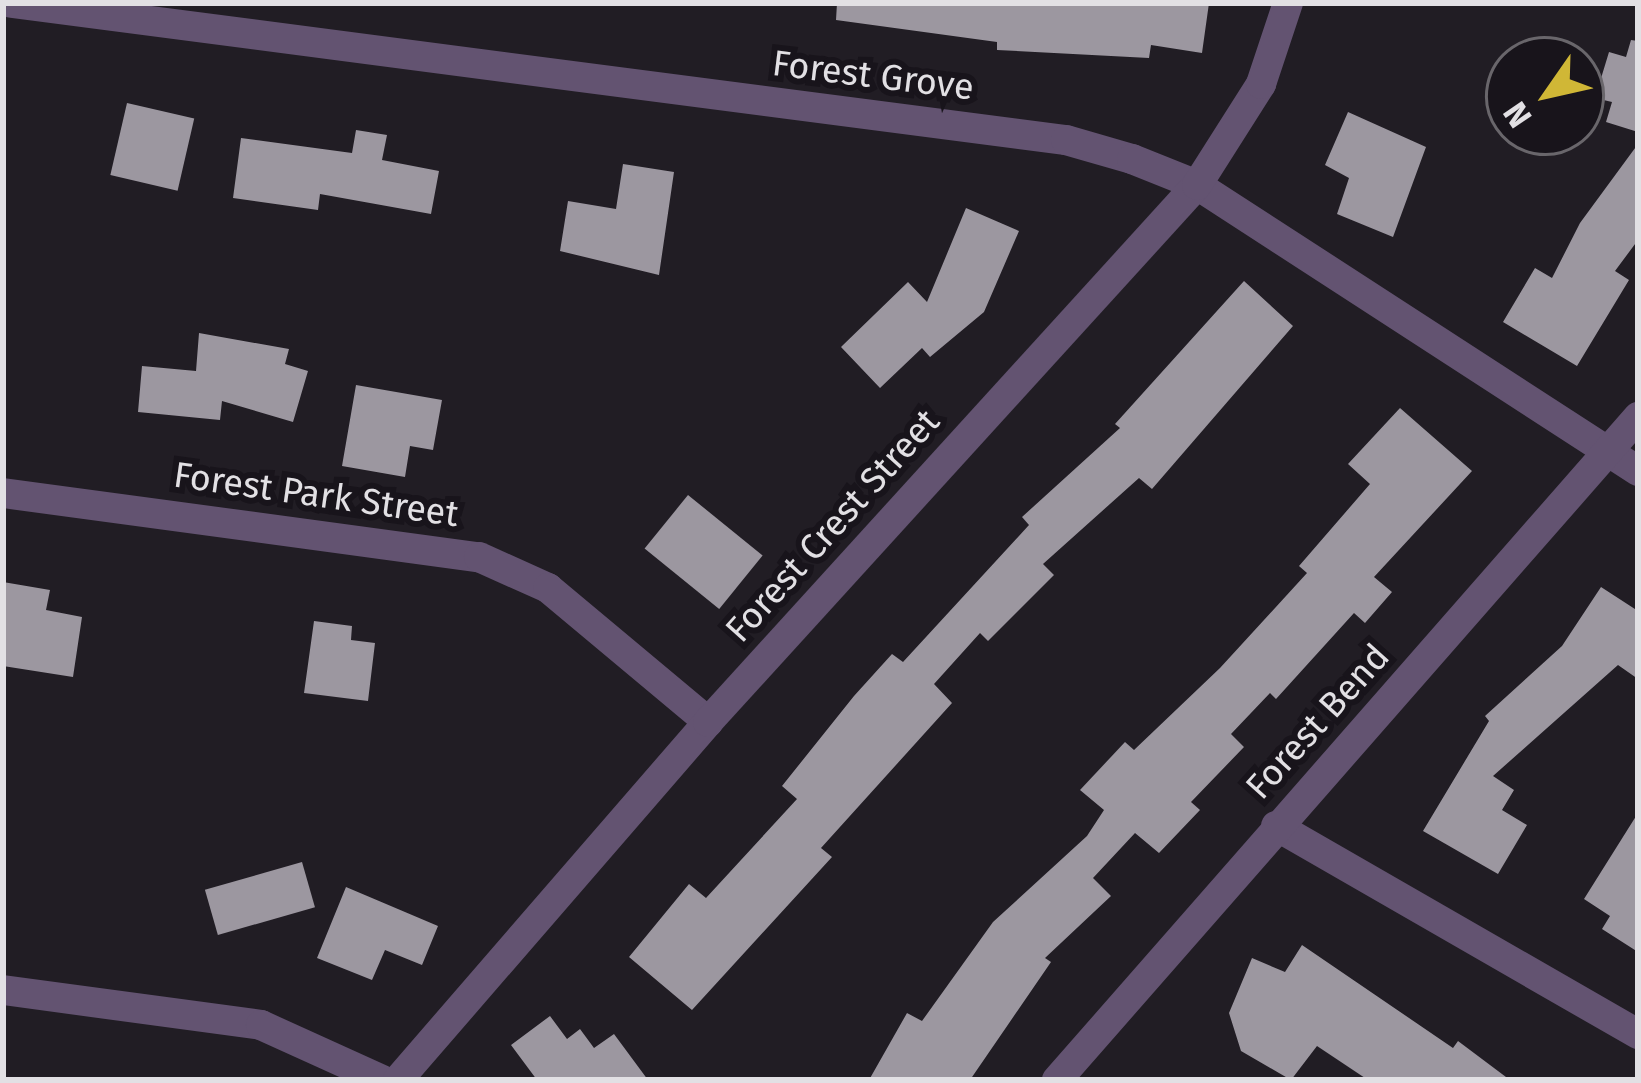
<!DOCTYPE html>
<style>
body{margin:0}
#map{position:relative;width:1641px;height:1083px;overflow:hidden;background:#211d24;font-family:"Fira Sans",sans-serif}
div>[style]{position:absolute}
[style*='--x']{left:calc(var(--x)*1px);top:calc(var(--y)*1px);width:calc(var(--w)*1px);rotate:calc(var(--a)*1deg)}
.building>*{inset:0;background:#9c97a0;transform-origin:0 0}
.minor>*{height:30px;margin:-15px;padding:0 15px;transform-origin:15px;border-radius:15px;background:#635371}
span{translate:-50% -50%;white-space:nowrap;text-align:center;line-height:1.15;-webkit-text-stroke:12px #18141b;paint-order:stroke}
.street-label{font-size:36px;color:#e2e0e4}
.frame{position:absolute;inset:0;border:6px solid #e2e0e4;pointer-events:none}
.north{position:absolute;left:1485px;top:36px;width:120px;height:120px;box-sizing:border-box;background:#18141b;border:3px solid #69666b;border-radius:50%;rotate:236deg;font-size:33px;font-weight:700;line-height:48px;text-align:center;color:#e2e0e4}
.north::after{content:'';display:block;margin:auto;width:42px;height:54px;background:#d0b736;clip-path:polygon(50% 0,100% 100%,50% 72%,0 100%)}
</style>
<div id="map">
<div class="building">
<div style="clip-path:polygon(837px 3px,1209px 3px,1202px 53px,1151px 45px,1149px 58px,997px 50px,997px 42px,836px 20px)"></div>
<div style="clip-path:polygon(1631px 40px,1638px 41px,1638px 132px,1606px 122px,1612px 102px,1595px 98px,1609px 52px,1626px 57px)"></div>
<div style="left:127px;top:103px;width:69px;height:74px;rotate:13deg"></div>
<div style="clip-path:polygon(1348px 112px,1426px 147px,1393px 237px,1337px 214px,1349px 178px,1325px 165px)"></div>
<div style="clip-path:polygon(356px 130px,387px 135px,382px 160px,439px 171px,431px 214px,320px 194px,318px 210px,233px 198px,241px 138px,352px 153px)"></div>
<div style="clip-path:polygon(1638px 144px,1638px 240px,1615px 271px,1629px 280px,1577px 366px,1503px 322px,1535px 268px,1552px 278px,1580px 223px)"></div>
<div style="clip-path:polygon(623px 164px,674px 172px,659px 275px,560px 251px,568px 201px,616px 209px)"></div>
<div style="clip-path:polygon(966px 208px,1019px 231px,984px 312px,930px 357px,922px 348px,880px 388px,841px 347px,908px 282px,927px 302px)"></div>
<div style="clip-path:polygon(1244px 281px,1293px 326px,1152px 489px,1139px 478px,1043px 564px,1054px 575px,988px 641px,980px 633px,934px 684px,952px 703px,821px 848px,832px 857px,692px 1010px,629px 957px,689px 884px,706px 898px,797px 799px,782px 786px,854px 696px,892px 654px,903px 662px,1029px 525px,1022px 517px,1120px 428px,1115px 424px)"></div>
<div style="clip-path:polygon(199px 333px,289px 349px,285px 364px,308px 371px,293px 422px,222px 401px,220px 420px,138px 412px,142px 366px,196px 371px)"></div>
<div style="clip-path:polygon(356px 385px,442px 400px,433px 450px,410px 446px,405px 477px,342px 466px)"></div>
<div style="clip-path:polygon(1400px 408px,1472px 471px,1374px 577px,1392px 592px,1365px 623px,1354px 613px,1276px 699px,1270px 693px,1231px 734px,1244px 747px,1191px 802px,1200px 810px,1159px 853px,1135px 833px,1093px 878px,1111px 896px,1045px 958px,1051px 962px,970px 1080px,869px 1080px,907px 1013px,922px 1021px,993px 922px,1087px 836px,1104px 810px,1080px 790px,1125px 742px,1134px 750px,1220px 668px,1307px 573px,1299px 566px,1370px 484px,1348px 464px)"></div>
<div style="left:688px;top:495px;width:96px;height:69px;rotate:39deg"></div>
<div style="clip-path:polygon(3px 582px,50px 590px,46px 610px,82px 617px,73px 677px,3px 666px)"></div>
<div style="clip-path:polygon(1601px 587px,1638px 611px,1638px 679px,1618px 665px,1493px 776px,1514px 790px,1502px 810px,1527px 825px,1498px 874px,1423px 831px,1489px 721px,1485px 716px,1562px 646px)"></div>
<div style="clip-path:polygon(314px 621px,352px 626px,351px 640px,375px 643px,368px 701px,304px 693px)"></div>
<div style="clip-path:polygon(1638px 813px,1638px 952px,1602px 929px,1610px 916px,1584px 899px)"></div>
<div style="left:302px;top:862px;width:47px;height:101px;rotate:74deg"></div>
<div style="clip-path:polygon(346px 887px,438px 926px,422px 965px,385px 950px,372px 980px,317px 958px)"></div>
<div style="clip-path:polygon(1302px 945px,1453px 1048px,1458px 1041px,1510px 1080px,1368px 1080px,1317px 1046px,1291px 1080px,1241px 1051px,1229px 1013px,1252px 958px,1285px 972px)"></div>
<div style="clip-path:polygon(550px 1016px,567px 1039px,580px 1029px,594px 1048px,614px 1034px,648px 1080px,537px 1080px,511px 1045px)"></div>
</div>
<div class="minor">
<div style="--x:12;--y:3;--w:1063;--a:7.41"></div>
<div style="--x:1066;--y:140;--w:69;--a:16.1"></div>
<div style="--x:1132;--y:159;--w:70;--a:21.8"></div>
<div style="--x:1197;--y:185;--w:526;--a:32.96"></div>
<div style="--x:3;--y:493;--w:480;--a:7.7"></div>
<div style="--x:479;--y:557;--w:76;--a:24.2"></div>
<div style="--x:548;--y:588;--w:209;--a:39.9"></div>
<div style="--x:1276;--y:826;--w:418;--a:29.9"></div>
<div style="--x:3;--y:990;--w:260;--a:7.7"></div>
<div style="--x:261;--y:1025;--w:133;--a:24.4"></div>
<div style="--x:398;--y:1080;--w:474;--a:-49.1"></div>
<div style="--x:708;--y:722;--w:726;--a:-47.68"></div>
<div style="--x:1197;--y:185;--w:120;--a:-57.6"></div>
<div style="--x:1261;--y:84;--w:85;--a:-71.6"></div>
<div style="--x:1057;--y:1080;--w:882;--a:-48.77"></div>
</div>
<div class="street-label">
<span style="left:873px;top:76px;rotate:7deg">Forest Grove</span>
<span style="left:316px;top:495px;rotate:8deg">Forest Park Street</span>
<span style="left:833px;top:526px;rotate:-48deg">Forest Crest Street</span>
<span style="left:1318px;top:722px;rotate:-48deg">Forest Bend</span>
</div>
<div class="frame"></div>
<div class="north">N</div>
</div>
